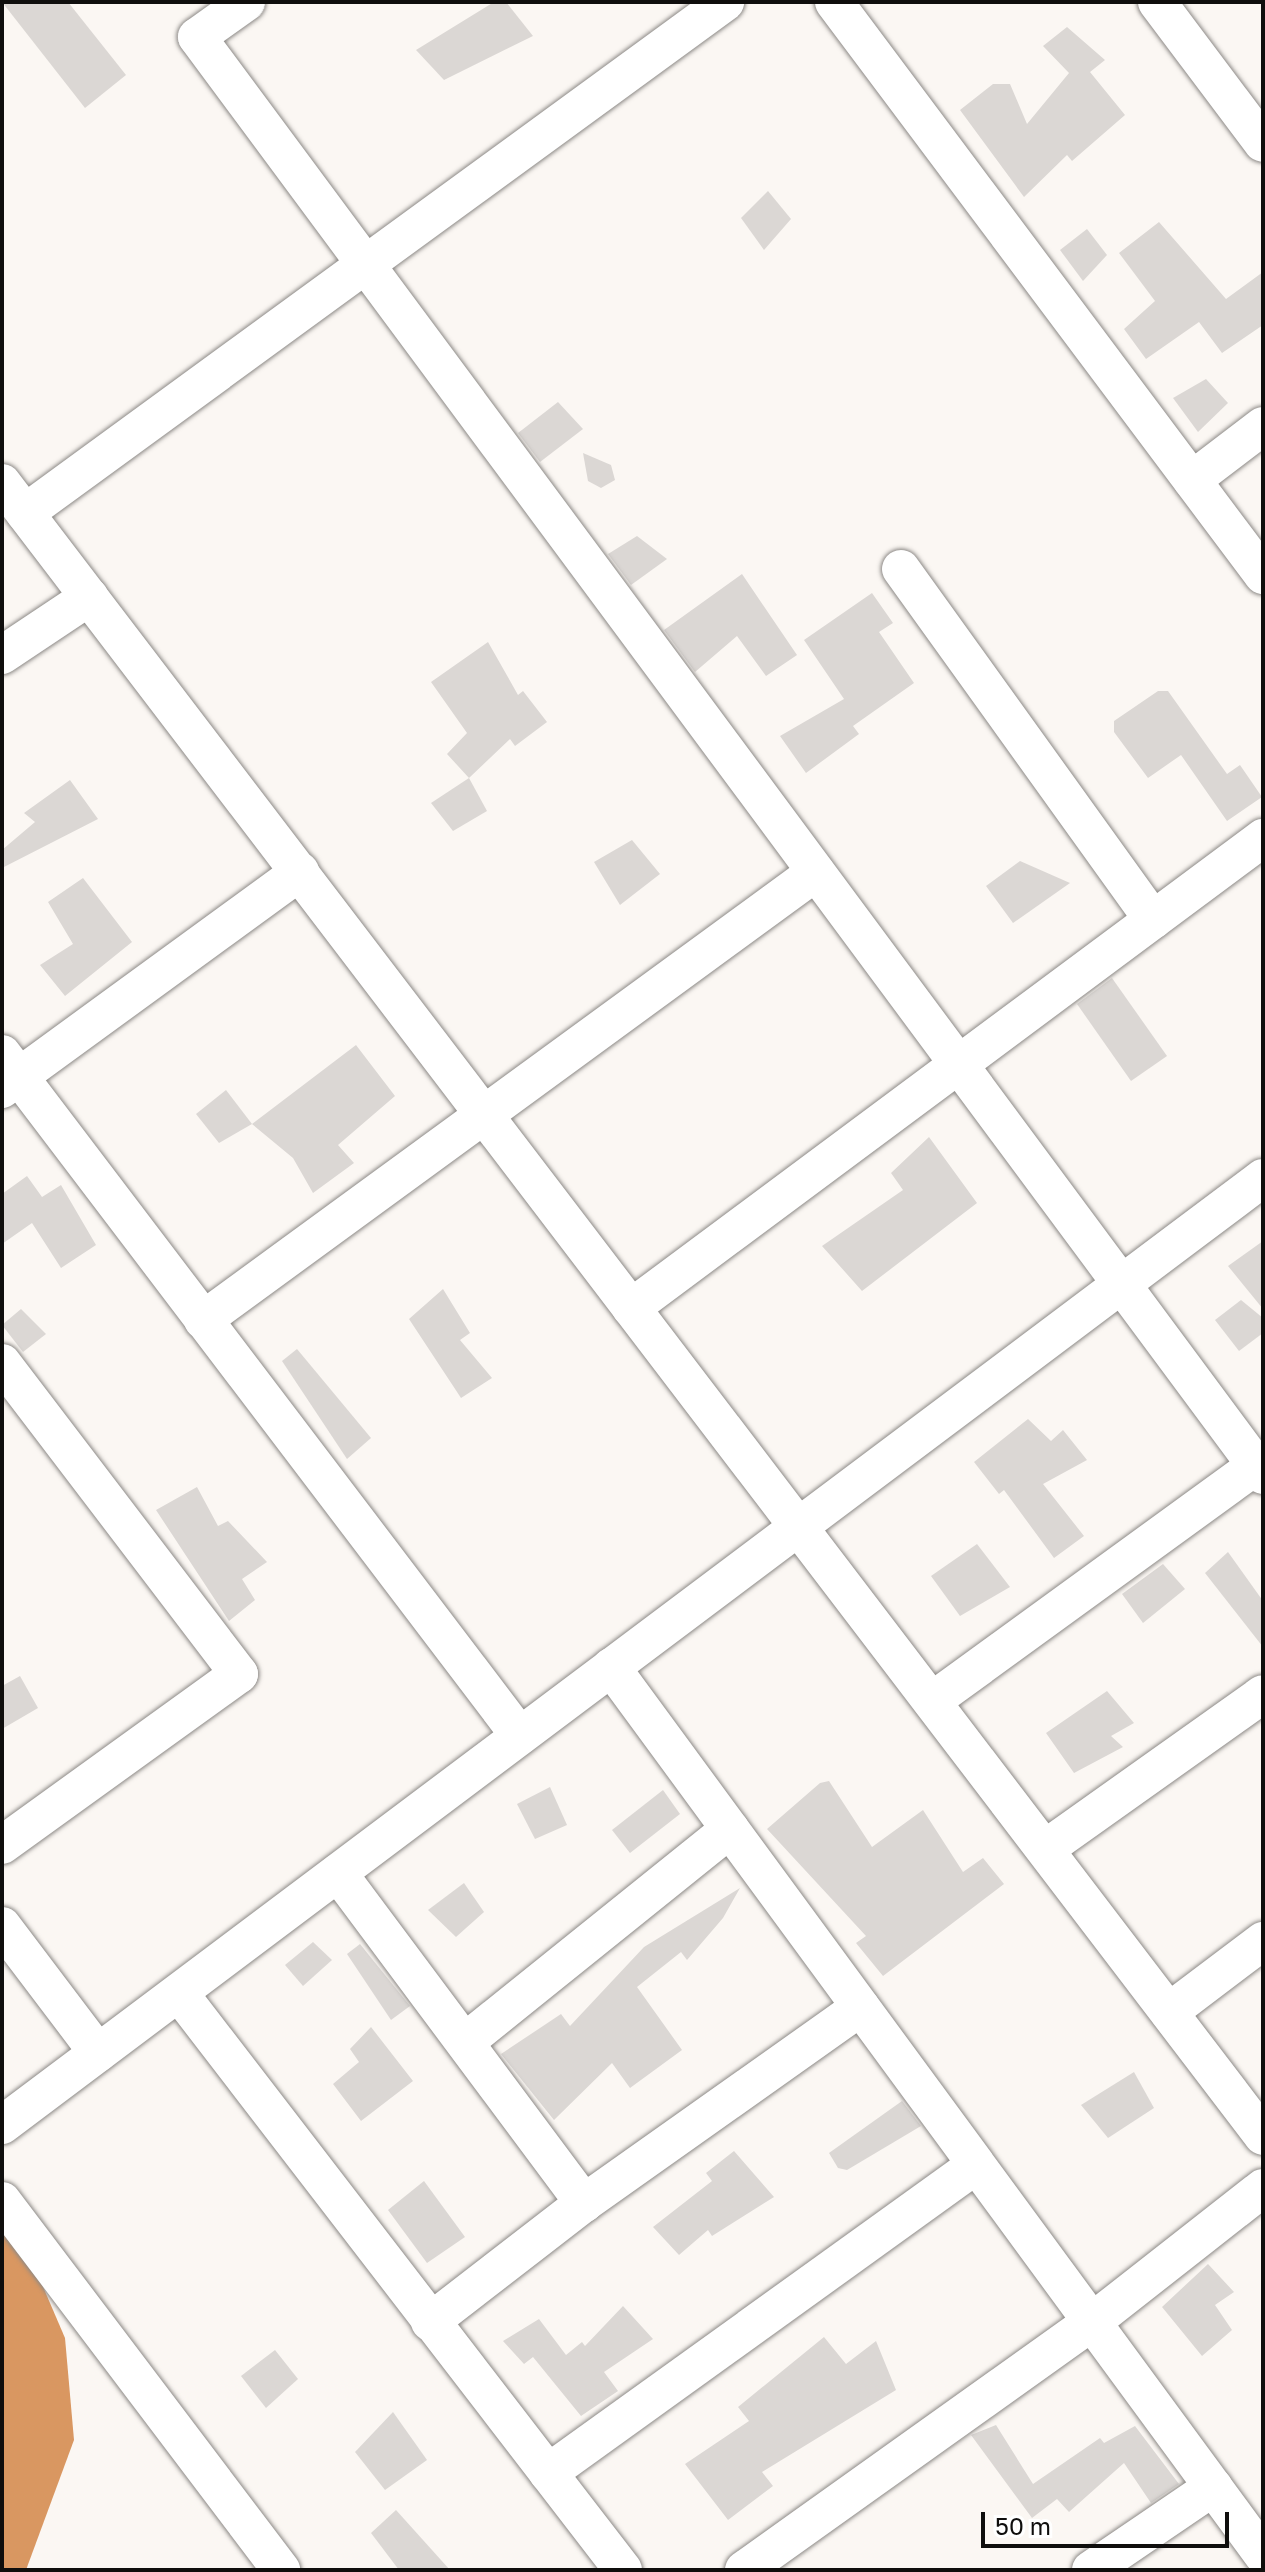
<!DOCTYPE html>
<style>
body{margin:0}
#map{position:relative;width:1265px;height:2572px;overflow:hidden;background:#fbf7f3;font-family:"Golos Text",sans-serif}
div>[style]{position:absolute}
.water>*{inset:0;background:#d99761}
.building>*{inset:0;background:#dbd7d4}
.roads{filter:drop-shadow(0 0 2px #8c8986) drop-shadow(0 0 2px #8c8986)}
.minor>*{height:38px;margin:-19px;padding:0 19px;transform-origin:19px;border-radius:19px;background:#fff}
span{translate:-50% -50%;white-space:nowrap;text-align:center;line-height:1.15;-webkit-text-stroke:8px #fff;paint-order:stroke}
.frame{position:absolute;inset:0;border:4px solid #0f0e0d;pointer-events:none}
.scale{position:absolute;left:981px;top:2512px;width:248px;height:36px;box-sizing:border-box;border:4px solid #0f0e0d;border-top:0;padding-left:10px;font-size:24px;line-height:28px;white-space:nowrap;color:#0f0e0d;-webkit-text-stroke:6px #fff;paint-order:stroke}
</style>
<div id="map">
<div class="water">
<div style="clip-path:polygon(2px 2212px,35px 2268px,65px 2338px,74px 2440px,26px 2570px,2px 2570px)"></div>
</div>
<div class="building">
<div style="clip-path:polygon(2px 2px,68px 2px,126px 75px,85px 108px)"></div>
<div style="clip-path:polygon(494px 2px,506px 2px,533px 36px,444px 80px,416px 50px)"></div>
<div style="clip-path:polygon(1067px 27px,1105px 60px,1090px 72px,1125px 115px,1072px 161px,1067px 155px,1024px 197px,960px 110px,993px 84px,1010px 84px,1027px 124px,1069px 73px,1043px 46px)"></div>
<div style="clip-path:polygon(768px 191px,791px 219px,764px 250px,741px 218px)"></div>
<div style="clip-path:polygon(1159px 222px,1226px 299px,1263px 272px,1263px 325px,1222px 353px,1199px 322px,1146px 359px,1124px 329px,1155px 301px,1119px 253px)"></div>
<div style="clip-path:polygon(1087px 229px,1107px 255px,1083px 281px,1060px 250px)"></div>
<div style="clip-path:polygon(1206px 379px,1228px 403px,1198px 432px,1173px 398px)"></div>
<div style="clip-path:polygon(558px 402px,583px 429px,540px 462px,518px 433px)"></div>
<div style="clip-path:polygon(583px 453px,611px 465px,615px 480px,601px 488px,588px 481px)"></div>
<div style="clip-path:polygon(637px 536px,667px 559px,631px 585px,608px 554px)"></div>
<div style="clip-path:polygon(742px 574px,797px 655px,766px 676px,737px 636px,695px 672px,664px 630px)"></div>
<div style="clip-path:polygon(872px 593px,893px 623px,879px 632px,914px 683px,853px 726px,859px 734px,806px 773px,780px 736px,844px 699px,804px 640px)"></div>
<div style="clip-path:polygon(488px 642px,518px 695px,523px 691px,547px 722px,515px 746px,510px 739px,469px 778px,447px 754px,467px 733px,431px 682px)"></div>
<div style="clip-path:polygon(1158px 691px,1168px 691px,1227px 774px,1240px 765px,1262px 797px,1227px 821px,1181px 755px,1148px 778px,1114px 732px,1114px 721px)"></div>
<div style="clip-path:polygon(469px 778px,487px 811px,453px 831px,431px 803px)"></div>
<div style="clip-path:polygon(70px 780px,98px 819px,2px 868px,2px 850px,35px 822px,24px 813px)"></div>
<div style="clip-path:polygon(632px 840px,660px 874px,620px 905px,594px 862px)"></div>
<div style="clip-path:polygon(1020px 861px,1070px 883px,1013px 923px,986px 886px)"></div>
<div style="clip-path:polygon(83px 878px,132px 942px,65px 996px,40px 965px,73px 944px,48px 902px)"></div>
<div style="clip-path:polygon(1112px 978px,1167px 1056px,1131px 1081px,1077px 1004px)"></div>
<div style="clip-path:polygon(356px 1045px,395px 1096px,338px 1145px,354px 1163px,313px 1193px,293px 1158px,252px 1124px)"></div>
<div style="clip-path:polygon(226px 1090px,252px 1124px,219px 1143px,196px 1114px)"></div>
<div style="clip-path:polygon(929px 1137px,977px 1203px,862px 1291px,822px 1246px,903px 1190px,891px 1173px)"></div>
<div style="clip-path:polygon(27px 1176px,42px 1197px,61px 1185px,96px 1245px,61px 1268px,32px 1223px,2px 1244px,2px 1194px)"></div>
<div style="clip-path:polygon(1263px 1241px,1263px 1309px,1228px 1266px)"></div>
<div style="clip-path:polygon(443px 1289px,470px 1333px,460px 1340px,492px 1378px,461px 1398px,409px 1319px)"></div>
<div style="clip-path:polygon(1241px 1300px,1263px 1318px,1263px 1333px,1239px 1351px,1215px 1320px)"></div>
<div style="clip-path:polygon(21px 1309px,46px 1334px,23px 1352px,2px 1325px)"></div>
<div style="clip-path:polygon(297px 1349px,371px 1438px,347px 1459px,282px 1361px)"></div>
<div style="clip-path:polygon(1028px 1419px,1051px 1441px,1063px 1430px,1087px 1460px,1043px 1484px,1084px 1536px,1054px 1558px,1004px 1490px,999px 1494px,974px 1462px)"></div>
<div style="clip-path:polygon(197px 1487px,218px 1526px,228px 1521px,267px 1562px,242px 1579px,255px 1600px,229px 1621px,156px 1510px)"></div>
<div style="clip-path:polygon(977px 1544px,1010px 1587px,960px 1616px,931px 1576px)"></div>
<div style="clip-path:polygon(1228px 1552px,1263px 1601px,1263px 1647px,1205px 1573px)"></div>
<div style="clip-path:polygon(1163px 1564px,1185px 1589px,1143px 1623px,1122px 1594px)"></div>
<div style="clip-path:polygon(20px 1676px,38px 1708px,2px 1729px,2px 1686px)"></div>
<div style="clip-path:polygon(1107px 1691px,1134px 1723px,1111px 1736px,1123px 1747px,1074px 1773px,1046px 1733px)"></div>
<div style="clip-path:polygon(829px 1781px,872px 1847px,923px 1810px,963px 1872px,983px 1858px,1004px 1884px,883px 1976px,856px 1943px,866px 1936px,767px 1829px,820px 1783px)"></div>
<div style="clip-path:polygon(550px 1787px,567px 1825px,535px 1839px,517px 1804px)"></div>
<div style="clip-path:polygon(663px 1790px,680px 1814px,630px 1853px,612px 1830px)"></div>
<div style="clip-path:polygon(464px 1883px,484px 1912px,456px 1937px,428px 1910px)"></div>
<div style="clip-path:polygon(740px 1888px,723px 1918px,687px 1960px,681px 1952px,637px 1987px,682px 2050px,630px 2088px,612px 2063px,554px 2120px,501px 2054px,561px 2014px,570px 2026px,644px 1947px)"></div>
<div style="clip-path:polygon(313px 1942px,332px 1960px,303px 1986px,285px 1965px)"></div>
<div style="clip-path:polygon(360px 1944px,410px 2006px,391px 2020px,347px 1954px)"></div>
<div style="clip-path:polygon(371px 2027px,413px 2081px,361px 2121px,333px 2084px,359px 2062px,350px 2049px)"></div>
<div style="clip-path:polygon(1134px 2072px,1154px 2108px,1108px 2138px,1081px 2105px)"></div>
<div style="clip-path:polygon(902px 2101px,921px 2126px,847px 2170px,838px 2168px,829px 2153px)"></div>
<div style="clip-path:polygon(734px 2151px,774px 2197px,712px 2236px,708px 2230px,679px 2255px,653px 2227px,712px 2181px,706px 2173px)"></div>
<div style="clip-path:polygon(424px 2181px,465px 2237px,427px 2263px,388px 2210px)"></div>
<div style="clip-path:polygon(1208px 2264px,1234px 2292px,1215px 2305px,1232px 2330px,1202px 2356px,1162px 2307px)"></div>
<div style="clip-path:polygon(623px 2306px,653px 2339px,604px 2372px,618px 2391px,581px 2416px,533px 2357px,524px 2364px,503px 2341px,539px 2319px,566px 2355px,582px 2342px,585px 2346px)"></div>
<div style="clip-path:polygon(824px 2337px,846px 2364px,876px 2341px,896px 2390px,762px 2472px,773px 2486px,728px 2520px,685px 2464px,749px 2421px,738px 2407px)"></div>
<div style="clip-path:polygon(275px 2350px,298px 2379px,266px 2408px,241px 2376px)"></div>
<div style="clip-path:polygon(393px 2412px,427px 2460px,385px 2490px,355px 2452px)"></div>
<div style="clip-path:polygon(996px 2425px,1033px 2484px,1100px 2438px,1104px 2443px,1135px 2426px,1179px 2484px,1151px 2503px,1124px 2463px,1069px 2512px,1057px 2499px,1032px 2518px,971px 2435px)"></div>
<div style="clip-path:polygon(396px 2510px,450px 2570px,399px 2570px,371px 2533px)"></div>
</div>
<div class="roads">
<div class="minor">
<div style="left:246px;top:2px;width:60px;rotate:144.5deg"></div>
<div style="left:197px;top:37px;width:1790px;rotate:53.45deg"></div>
<div style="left:834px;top:2px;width:716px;rotate:53.18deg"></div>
<div style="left:1157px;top:2px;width:176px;rotate:53.1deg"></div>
<div style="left:1192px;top:480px;width:89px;rotate:-37.3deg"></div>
<div style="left:2px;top:483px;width:2079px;rotate:52.66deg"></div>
<div style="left:25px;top:513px;width:867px;rotate:-36.13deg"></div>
<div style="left:901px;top:569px;width:432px;rotate:54.3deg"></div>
<div style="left:2px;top:655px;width:105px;rotate:-33.7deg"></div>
<div style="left:2px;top:1054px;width:856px;rotate:52.78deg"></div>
<div style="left:2px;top:1089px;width:369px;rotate:-36.1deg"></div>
<div style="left:631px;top:1308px;width:788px;rotate:-36.64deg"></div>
<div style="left:203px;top:1320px;width:759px;rotate:-36.16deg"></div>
<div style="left:2px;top:1363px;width:391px;rotate:52.7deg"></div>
<div style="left:239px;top:1674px;width:292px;rotate:144.2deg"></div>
<div style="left:611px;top:1667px;width:1102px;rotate:53.71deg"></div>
<div style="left:932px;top:1701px;width:400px;rotate:-36deg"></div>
<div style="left:1045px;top:1849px;width:267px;rotate:-35.4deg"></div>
<div style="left:338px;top:1873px;width:412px;rotate:53.3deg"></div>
<div style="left:2px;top:1926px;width:159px;rotate:52.9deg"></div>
<div style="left:179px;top:1993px;width:728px;rotate:52.42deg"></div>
<div style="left:1169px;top:2012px;width:118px;rotate:-37.1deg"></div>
<div style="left:465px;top:2042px;width:340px;rotate:-38.8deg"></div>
<div style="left:2px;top:2125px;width:1577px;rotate:-36.91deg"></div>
<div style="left:2px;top:2201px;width:463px;rotate:52.9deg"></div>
<div style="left:430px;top:2322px;width:195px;rotate:-37.7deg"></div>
<div style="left:584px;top:2203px;width:339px;rotate:-35.3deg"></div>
<div style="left:548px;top:2473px;width:527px;rotate:-35.74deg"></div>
<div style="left:744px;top:2570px;width:427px;rotate:-35.5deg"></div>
<div style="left:1092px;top:2322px;width:217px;rotate:-38.1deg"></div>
<div style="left:1091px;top:2570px;width:148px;rotate:-34.2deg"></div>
</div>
</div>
<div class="frame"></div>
<div class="scale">50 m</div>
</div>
